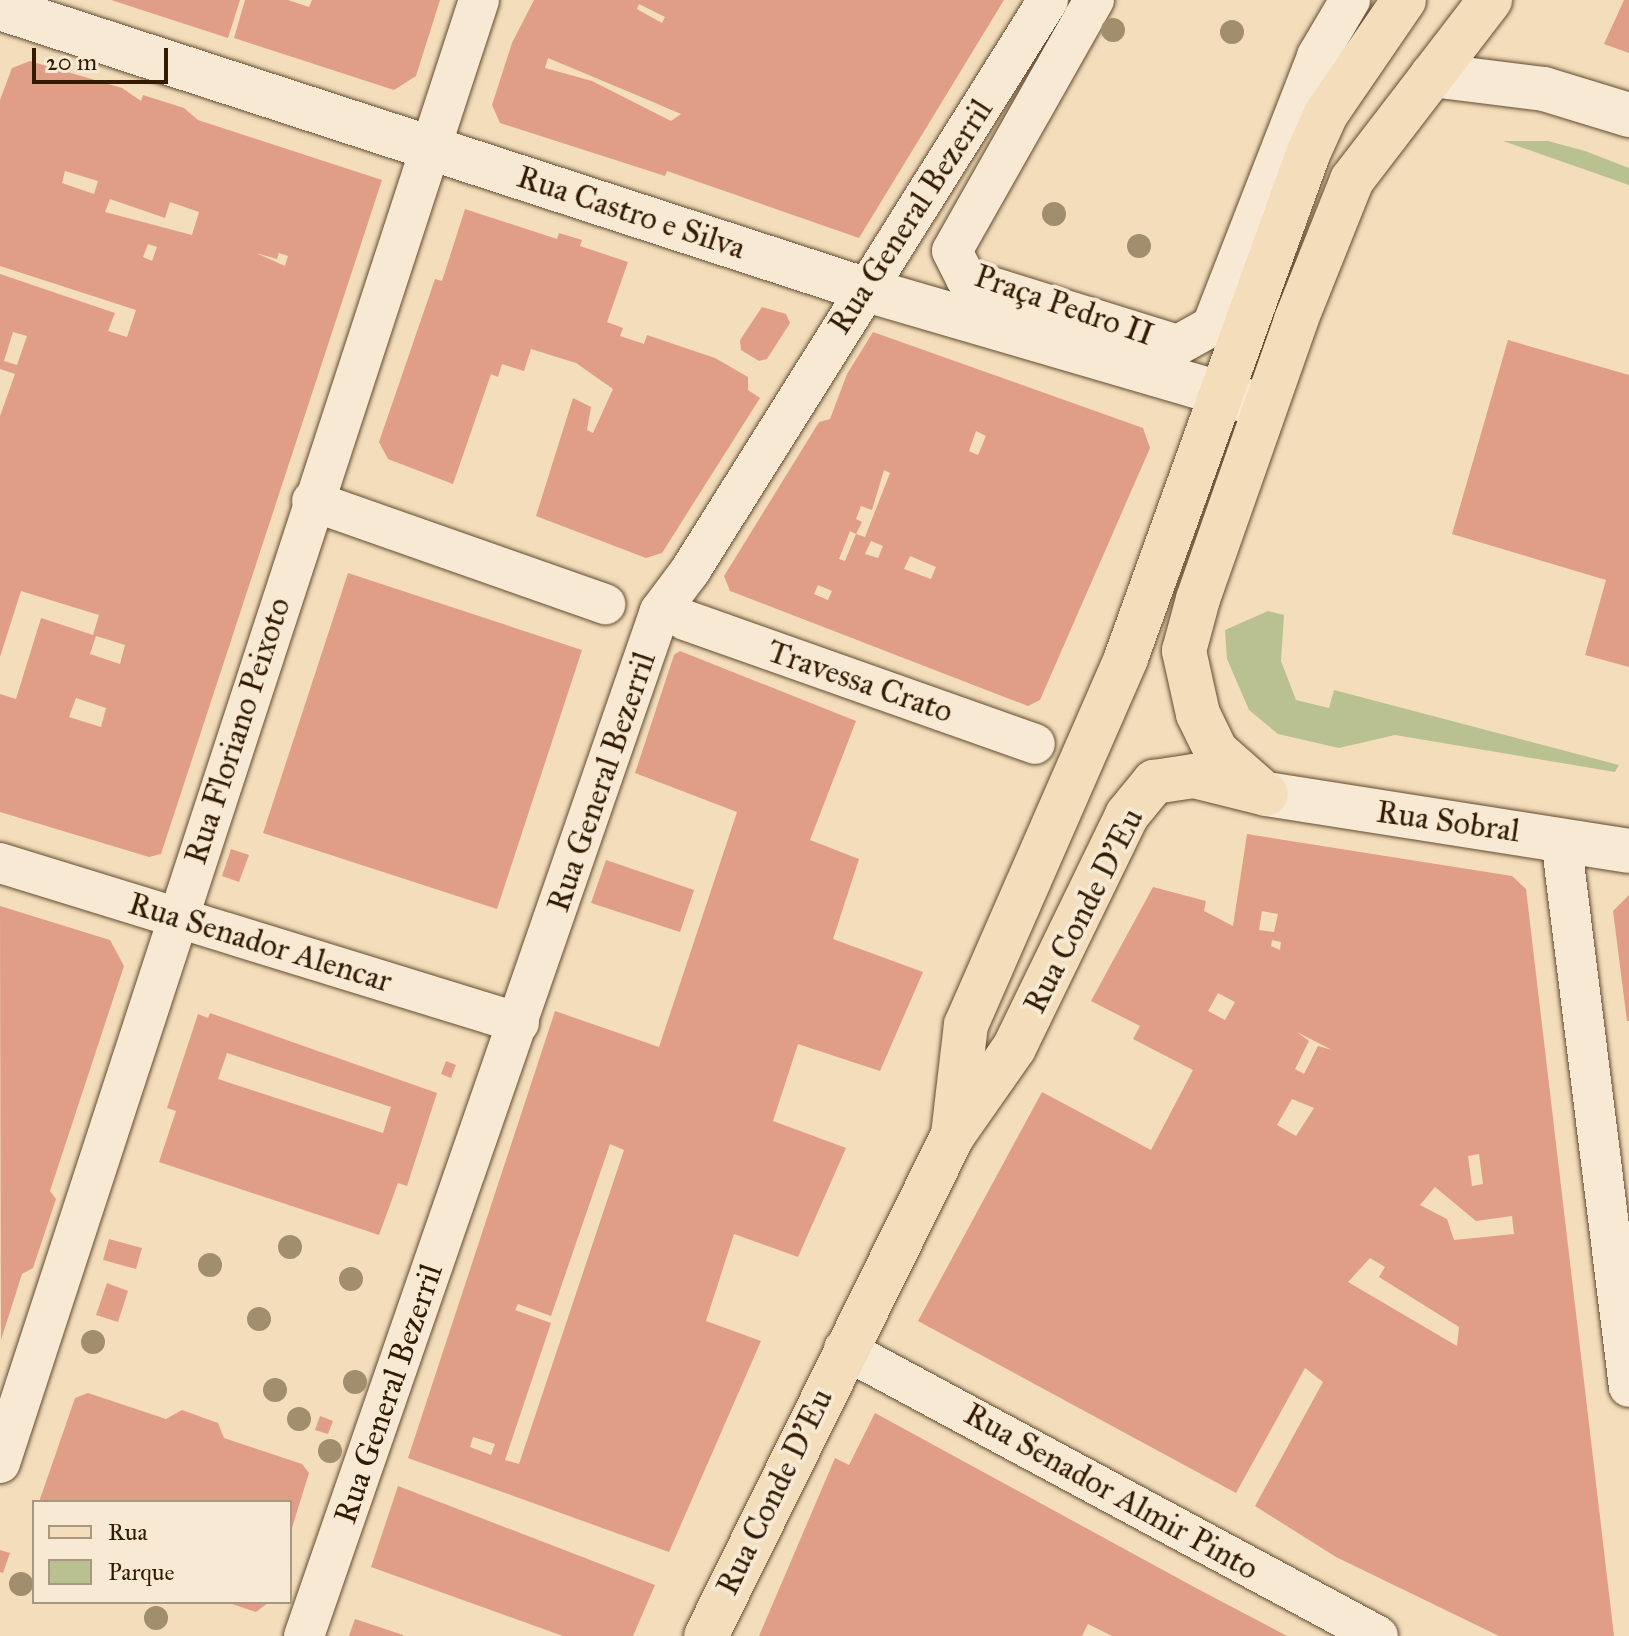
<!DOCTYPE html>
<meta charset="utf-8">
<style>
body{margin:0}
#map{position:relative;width:1629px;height:1636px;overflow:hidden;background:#f3ddbb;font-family:"IM FELL Great Primer",serif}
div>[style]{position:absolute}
.green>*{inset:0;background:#bac191}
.building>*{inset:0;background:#e19e87}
.roads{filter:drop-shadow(0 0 2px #634c30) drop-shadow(0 0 2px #634c30)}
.street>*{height:40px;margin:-20px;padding:0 20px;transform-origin:20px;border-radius:20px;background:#f7e9d3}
.secondary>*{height:44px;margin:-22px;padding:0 22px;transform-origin:22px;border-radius:22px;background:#f7e9d3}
.primary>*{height:44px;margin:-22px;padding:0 22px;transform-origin:22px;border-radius:22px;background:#f3ddbb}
.trees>*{width:24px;height:24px;margin:-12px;border-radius:50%;background:#a08e6d}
span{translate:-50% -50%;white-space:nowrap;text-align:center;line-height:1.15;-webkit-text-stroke:8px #f7e9d3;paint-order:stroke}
.street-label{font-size:32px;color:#331b02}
.legend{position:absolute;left:32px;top:1500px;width:260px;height:104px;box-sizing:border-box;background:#f7e9d3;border:2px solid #a9977f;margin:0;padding:10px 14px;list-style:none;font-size:24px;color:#331b02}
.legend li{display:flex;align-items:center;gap:16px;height:40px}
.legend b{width:40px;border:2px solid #a9977f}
.scale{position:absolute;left:32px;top:48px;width:136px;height:36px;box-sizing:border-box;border:4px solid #331b02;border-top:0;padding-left:10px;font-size:24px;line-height:28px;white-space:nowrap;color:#331b02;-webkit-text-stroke:6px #f7e9d3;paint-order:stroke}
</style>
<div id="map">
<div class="green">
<div style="clip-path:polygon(1503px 141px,1548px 141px,1585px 151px,1629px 168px,1629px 185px)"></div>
<div style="clip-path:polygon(1268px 611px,1284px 615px,1281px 661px,1296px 700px,1329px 708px,1334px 690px,1619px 765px,1615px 772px,1395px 735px,1339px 748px,1278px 734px,1249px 710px,1227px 659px,1225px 630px)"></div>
</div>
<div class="building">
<div style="clip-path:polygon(111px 0,240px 0,228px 38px)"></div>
<div style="clip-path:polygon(245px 0,288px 0,309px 7px,312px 0,440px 0,416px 76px,394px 90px,234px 38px)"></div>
<div style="clip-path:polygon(evenodd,534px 0,1004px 0,859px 238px,667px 171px,665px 176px,500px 123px,492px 105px,512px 43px,534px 0,639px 4px,665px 17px,662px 23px,637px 9px,639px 4px,534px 0,548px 58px,646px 99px,681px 114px,671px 121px,592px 81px,545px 68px,548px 58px)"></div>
<div style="clip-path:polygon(1624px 0,1629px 0,1629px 53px,1604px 44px)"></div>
<div style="clip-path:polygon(evenodd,30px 61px,122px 88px,141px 101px,143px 95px,184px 108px,198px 120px,382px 180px,161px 854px,149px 857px,0 812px,0 694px,16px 699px,41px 618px,93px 635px,99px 615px,21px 591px,0 657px,0 416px,15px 374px,0 369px,0 274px,115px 313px,108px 331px,127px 337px,136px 310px,0 266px,0 100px,12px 68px,30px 61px,65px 171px,98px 181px,94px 194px,62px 183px,65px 171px,30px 61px,110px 199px,165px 218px,170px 202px,199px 212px,192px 235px,105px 212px,110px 199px,30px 61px,148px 244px,157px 247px,152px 261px,143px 257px,148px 244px,30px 61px,256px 253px,277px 259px,279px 253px,288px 256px,285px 266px,256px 253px,30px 61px,13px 332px,27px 336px,17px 365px,4px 361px,13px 332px,30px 61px,96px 636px,125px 645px,120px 664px,90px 654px,96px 636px,30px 61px,76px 698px,106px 708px,101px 727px,69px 717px,76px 698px)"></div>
<div style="clip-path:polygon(465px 209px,557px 239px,559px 233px,582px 240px,580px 246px,628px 262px,607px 322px,623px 328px,620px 336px,644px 344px,647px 335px,715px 358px,748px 377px,748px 390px,760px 398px,662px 553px,646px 558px,536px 516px,573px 398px,591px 407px,587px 430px,593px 433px,613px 389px,576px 363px,531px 349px,524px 371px,502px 364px,498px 377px,491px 374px,453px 484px,388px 459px,379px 442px,435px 279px,442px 281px)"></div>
<div style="clip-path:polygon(762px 307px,786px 314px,790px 323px,767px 359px,759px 361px,741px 350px,740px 340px)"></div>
<div style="clip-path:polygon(evenodd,873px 332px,1143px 428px,1150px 448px,1040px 700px,1028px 706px,730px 591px,724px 576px,819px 422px,830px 419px,847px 374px,873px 332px,976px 431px,986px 436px,978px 455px,969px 451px,976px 431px,873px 332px,884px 470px,890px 473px,865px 537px,856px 534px,845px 561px,839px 559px,850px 531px,856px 534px,862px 522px,856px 519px,861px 506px,872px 510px,884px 470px,873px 332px,871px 541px,883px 546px,878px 558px,865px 554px,871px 541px,873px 332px,910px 556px,936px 567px,931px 579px,904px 569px,910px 556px,873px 332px,818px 585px,832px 591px,828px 600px,814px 594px,818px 585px)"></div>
<div style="clip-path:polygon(1508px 340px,1629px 375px,1629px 667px,1585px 655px,1606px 580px,1452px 534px)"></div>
<div style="clip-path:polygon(348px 573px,582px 650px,497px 909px,263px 833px)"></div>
<div style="clip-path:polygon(evenodd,680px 651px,856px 721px,810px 840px,859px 859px,833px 939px,923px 972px,880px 1071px,798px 1044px,773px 1121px,846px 1148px,798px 1257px,734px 1234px,706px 1321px,761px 1341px,669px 1552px,408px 1458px,555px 1011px,659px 1047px,737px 812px,635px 773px,674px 655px,680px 651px,610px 1144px,624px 1150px,519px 1464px,505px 1460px,551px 1323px,515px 1310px,518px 1304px,551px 1316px,610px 1144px,680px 651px,473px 1437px,495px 1444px,491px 1455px,470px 1447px,473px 1437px)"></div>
<div style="clip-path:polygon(evenodd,1247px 834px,1512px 876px,1526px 889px,1614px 1636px,1499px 1636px,1336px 1557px,1255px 1506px,1323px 1382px,1305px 1368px,1236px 1493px,918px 1321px,1042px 1092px,1151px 1150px,1193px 1070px,1133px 1039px,1140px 1026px,1091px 1001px,1153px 887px,1206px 901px,1204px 911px,1233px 926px,1247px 834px,1262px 911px,1278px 914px,1274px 932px,1259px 930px,1262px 911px,1247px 834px,1272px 940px,1281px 942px,1280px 950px,1271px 946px,1272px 940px,1247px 834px,1218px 993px,1235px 1002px,1225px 1020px,1208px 1011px,1218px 993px,1247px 834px,1297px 1032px,1332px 1050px,1318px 1046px,1304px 1074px,1295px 1069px,1309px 1041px,1297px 1032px,1247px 834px,1292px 1099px,1314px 1108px,1296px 1136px,1277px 1125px,1292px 1099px,1247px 834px,1479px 1154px,1483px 1184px,1472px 1186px,1468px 1156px,1479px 1154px,1247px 834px,1435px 1187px,1476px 1221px,1512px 1216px,1514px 1234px,1454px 1240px,1447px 1219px,1420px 1205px,1435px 1187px,1247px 834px,1370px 1258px,1385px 1267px,1379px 1277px,1459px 1327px,1457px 1346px,1348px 1282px,1370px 1258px)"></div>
<div style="clip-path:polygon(231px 849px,249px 855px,239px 882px,222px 876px)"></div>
<div style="clip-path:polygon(606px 860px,694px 890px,680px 932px,591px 903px)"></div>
<div style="clip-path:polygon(1629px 895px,1629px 1021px,1627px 1021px,1613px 911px)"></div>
<div style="clip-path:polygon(0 906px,110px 940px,124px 966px,50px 1191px,56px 1199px,33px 1268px,22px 1274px,1px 1340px)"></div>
<div style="clip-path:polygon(evenodd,210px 1013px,437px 1093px,407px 1186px,398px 1183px,379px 1235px,159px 1162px,176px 1111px,167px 1108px,198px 1014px,208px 1018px,210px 1013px,227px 1053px,391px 1107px,383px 1133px,218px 1079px,227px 1053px)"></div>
<div style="clip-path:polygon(446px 1061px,456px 1065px,451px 1078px,441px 1074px)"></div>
<div style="clip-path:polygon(109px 1239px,142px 1248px,136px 1269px,103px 1260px)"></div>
<div style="clip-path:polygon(107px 1283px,128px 1291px,118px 1322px,96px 1315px)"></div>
<div style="clip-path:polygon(88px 1393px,166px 1419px,182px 1410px,218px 1423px,224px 1438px,302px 1464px,309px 1473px,291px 1531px,290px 1502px,39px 1502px,75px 1398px)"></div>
<div style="clip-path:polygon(875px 1413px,1196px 1588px,1287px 1636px,1112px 1636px,1088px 1624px,1082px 1636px,759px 1636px,835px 1458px,849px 1465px)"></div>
<div style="clip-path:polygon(320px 1416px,333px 1421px,328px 1434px,315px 1430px)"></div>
<div style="clip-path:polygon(398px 1486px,655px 1585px,633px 1636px,563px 1636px,371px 1567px)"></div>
<div style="clip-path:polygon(0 1550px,10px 1553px,3px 1573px,0 1572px)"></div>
<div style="clip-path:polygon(226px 1602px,269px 1602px,256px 1612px)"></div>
<div style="clip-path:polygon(355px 1619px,403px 1635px,403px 1636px,349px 1636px)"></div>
</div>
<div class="roads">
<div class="street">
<div style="left:1094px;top:0;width:288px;rotate:119.5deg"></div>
<div style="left:952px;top:251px;width:31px;rotate:63deg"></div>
<div style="left:966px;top:279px;width:222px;rotate:17.3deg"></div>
<div style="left:1178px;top:345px;width:39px;rotate:-29deg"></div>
<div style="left:1212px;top:326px;width:290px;rotate:-68.7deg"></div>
<div style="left:1317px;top:56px;width:65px;rotate:-59.5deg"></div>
<div style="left:312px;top:501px;width:311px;rotate:19.4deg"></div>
<div style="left:685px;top:620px;width:371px;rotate:19.5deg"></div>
<div style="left:1561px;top:839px;width:552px;rotate:82.93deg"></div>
<div style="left:0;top:863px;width:543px;rotate:17.13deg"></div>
<div style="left:844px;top:1349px;width:606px;rotate:28.26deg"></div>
<div style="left:0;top:1463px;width:1539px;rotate:-71.87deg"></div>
<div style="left:304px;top:1636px;width:1085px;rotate:-70.85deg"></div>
<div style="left:660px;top:611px;width:50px;rotate:-53.1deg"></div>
<div style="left:690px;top:571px;width:674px;rotate:-57.91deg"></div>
</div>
<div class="secondary">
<div style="left:0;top:8px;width:912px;rotate:18.02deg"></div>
<div style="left:867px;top:290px;width:409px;rotate:16.3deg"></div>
<div style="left:1432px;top:75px;width:113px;rotate:7.1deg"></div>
<div style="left:1544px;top:89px;width:89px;rotate:17deg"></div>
<div style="left:1266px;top:794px;width:367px;rotate:8.9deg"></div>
</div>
<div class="primary">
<div style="left:1258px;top:788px;width:56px;rotate:-138.6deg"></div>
<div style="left:1216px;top:751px;width:41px;rotate:-115.9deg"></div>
<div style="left:1198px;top:714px;width:65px;rotate:-102.5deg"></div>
<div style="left:1184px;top:651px;width:54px;rotate:-74.9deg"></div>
<div style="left:1198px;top:599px;width:296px;rotate:-70.6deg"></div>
<div style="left:1296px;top:320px;width:151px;rotate:-68.2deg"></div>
<div style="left:1352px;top:180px;width:227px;rotate:-52.5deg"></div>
<div style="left:953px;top:1135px;width:111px;rotate:-83.3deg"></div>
<div style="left:966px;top:1025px;width:400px;rotate:-66.4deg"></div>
<div style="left:1126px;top:658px;width:536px;rotate:-70.14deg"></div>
<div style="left:1308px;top:154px;width:44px;rotate:-65.8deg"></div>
<div style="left:1326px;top:114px;width:138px;rotate:-55.6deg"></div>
<div style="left:706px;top:1636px;width:559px;rotate:-63.76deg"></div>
<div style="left:953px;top:1135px;width:106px;rotate:-55deg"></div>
<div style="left:1014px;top:1048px;width:259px;rotate:-64.1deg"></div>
<div style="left:1127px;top:815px;width:43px;rotate:-50.7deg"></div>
<div style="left:1154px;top:782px;width:40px;rotate:-8.5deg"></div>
<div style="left:1194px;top:776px;width:74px;rotate:14deg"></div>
</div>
</div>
<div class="trees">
<div style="left:1113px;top:30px"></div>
<div style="left:1232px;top:32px"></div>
<div style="left:1054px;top:214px"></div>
<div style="left:1139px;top:246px"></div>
<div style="left:290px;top:1247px"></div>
<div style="left:210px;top:1265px"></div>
<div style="left:351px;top:1279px"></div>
<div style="left:259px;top:1319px"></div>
<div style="left:93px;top:1342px"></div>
<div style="left:355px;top:1382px"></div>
<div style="left:275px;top:1390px"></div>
<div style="left:299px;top:1419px"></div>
<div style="left:330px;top:1451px"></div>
<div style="left:21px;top:1584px"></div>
<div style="left:156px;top:1618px"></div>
</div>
<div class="street-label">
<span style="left:631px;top:213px;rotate:18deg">Rua Castro e Silva</span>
<span style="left:911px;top:217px;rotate:-57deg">Rua General Bezerril</span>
<span style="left:1064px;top:306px;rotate:19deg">Praça Pedro II</span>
<span style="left:860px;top:682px;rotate:19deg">Travessa Crato</span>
<span style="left:238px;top:731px;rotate:-72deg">Rua Floriano Peixoto</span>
<span style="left:602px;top:782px;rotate:-71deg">Rua General Bezerril</span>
<span style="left:1448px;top:822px;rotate:8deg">Rua Sobral</span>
<span style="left:1084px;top:911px;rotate:-63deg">Rua Conde D'Eu</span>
<span style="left:260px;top:943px;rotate:17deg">Rua Senador Alencar</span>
<span style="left:389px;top:1394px;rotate:-71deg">Rua General Bezerril</span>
<span style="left:775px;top:1492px;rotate:-64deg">Rua Conde D'Eu</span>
<span style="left:1111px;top:1492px;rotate:29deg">Rua Senador Almir Pinto</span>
</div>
<ul class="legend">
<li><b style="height:10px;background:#f3ddbb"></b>Rua</li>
<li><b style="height:22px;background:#bac191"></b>Parque</li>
</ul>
<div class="scale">20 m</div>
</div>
